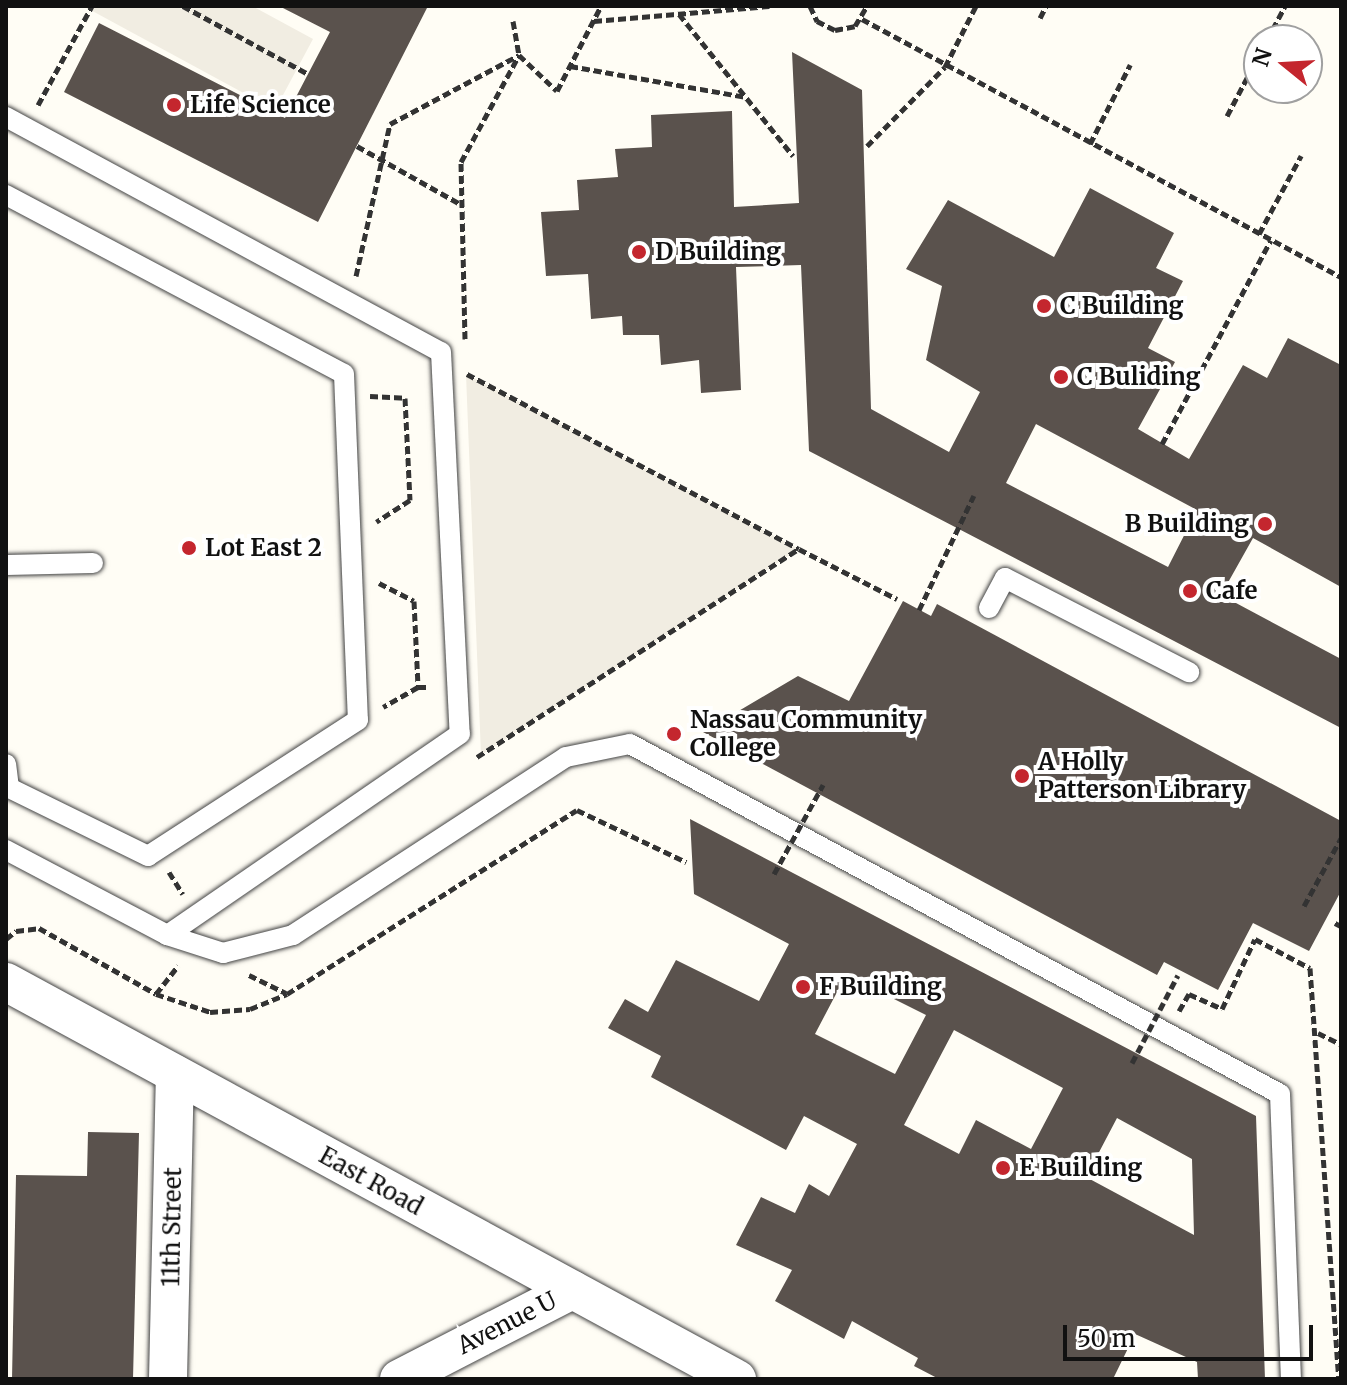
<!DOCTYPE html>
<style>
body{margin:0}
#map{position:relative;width:1347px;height:1385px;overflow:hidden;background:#fffdf5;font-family:Merriweather,serif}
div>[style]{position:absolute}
.plaza>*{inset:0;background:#f1ede2}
.building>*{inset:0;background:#5a524d}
.path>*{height:5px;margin-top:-2.5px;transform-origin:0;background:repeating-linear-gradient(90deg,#333 0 8px,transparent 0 12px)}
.roads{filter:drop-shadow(0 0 2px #444) drop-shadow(0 0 2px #444)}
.lane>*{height:20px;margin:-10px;padding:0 10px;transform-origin:10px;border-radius:10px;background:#fff}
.street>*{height:38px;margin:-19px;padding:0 19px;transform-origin:19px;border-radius:19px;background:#fff}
.path-bridge>*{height:5px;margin-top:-2.5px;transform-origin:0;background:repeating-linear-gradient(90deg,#333 0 8px,transparent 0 12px)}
.dots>*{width:22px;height:22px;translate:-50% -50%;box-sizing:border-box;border:4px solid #fff;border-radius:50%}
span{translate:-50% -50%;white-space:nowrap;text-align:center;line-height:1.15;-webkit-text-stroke:8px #fff;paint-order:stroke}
.poi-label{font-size:24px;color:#111;font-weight:700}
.left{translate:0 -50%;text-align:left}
.right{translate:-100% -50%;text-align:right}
.street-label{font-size:24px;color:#111}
.frame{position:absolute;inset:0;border:8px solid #111;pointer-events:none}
.north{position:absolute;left:1243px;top:24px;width:80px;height:80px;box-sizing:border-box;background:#fff;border:2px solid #a0a0a0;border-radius:50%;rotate:288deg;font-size:22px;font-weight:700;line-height:32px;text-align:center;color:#111}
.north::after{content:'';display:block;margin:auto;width:28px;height:36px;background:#c4262e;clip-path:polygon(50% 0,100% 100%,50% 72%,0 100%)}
.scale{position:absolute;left:1063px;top:1325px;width:250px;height:36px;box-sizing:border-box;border:4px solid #111;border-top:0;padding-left:10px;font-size:24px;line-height:28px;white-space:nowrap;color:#111;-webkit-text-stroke:6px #fff;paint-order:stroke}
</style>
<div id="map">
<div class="plaza">
<div style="clip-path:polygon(252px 6px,313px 39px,275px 110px,85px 7px)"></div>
<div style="clip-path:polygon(466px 374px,799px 549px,481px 755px,467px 400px)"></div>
</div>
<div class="building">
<div style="clip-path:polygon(279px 6px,428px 6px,318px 222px,64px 92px,99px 23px,285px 118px,330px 32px)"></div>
<div style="clip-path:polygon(evenodd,792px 52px,862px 90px,871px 409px,949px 452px,980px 392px,926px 360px,942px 286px,906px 269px,948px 200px,1054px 257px,1090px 188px,1174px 233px,1156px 268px,1183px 281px,1148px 348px,1175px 362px,1138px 429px,1189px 459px,1243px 365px,1267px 378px,1288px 338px,1341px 365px,1341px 587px,1253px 538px,1221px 595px,1341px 659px,1341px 728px,809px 451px,801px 265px,736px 267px,741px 390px,701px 393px,699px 360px,661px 365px,659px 335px,623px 335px,622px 316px,591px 319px,588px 274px,546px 276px,541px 212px,579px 210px,577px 180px,618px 177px,615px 149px,652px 147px,651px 115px,732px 111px,734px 207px,799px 203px,792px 52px,1036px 424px,1197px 510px,1168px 567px,1006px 483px,1036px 424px)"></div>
<div style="clip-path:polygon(903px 601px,931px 616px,937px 604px,1341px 821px,1341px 891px,1309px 951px,1253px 923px,1218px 990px,1164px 962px,1157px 975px,703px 732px,798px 676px,849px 701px)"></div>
<div style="clip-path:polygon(evenodd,690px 819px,1256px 1116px,1265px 1379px,1198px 1379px,1197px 1362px,1135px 1334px,1113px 1379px,939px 1379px,914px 1366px,918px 1358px,852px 1321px,844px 1339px,775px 1301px,792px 1270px,736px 1245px,761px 1197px,795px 1213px,809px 1184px,829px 1196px,857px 1144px,804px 1116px,786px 1150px,651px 1077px,661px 1056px,608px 1028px,625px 999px,648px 1012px,676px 960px,759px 1001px,789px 944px,694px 894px,690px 819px,846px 975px,926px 1015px,895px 1074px,815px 1034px,846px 975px,690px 819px,954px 1030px,1063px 1088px,1031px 1149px,976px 1120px,959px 1154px,904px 1125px,954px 1030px,690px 819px,1117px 1118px,1192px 1159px,1194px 1235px,1086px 1177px,1117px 1118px)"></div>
<div style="clip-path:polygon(88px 1132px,139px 1133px,133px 1379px,12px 1379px,16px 1175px,87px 1176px)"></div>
</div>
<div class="path">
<div style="left:183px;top:6px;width:142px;rotate:28.5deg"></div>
<div style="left:810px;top:6px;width:17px;rotate:65deg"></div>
<div style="left:817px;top:21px;width:20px;rotate:27deg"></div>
<div style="left:835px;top:30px;width:20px;rotate:-11deg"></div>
<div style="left:855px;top:26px;width:23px;rotate:-59deg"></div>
<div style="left:679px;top:14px;width:182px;rotate:51.2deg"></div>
<div style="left:1040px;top:18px;width:13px;rotate:-63deg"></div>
<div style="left:862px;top:19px;width:544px;rotate:28.31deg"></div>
<div style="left:513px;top:21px;width:35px;rotate:80deg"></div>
<div style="left:519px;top:55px;width:52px;rotate:43.5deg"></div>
<div style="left:557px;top:91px;width:96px;rotate:-62.6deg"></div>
<div style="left:594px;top:21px;width:176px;rotate:-4.9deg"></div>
<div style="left:1267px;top:40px;width:38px;rotate:-62deg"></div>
<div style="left:570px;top:66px;width:178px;rotate:10deg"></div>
<div style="left:38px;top:105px;width:113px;rotate:-61.4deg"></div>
<div style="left:1227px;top:116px;width:69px;rotate:-62.3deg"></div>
<div style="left:1090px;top:144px;width:89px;rotate:-63.1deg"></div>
<div style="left:357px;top:146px;width:120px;rotate:29.3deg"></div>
<div style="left:867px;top:146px;width:111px;rotate:-45.4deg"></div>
<div style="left:945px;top:67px;width:68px;rotate:-63.1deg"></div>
<div style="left:1259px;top:234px;width:89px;rotate:-61.7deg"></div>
<div style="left:356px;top:276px;width:156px;rotate:-77.4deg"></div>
<div style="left:390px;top:124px;width:146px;rotate:-28.1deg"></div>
<div style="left:465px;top:339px;width:177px;rotate:-91.3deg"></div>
<div style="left:461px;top:162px;width:122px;rotate:-61.5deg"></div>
<div style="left:467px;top:374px;width:375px;rotate:27.8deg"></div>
<div style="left:370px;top:396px;width:35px;rotate:3deg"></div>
<div style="left:405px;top:398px;width:102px;rotate:87.2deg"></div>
<div style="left:410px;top:500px;width:40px;rotate:147.1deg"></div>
<div style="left:1162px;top:444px;width:231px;rotate:-61.9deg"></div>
<div style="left:379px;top:583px;width:39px;rotate:27deg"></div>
<div style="left:414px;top:601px;width:86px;rotate:87.3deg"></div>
<div style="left:418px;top:687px;width:40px;rotate:150.3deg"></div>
<div style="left:919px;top:610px;width:127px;rotate:-64.4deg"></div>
<div style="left:418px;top:687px;width:8px"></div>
<div style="left:477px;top:757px;width:383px;rotate:-32.9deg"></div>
<div style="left:799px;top:549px;width:110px;rotate:27deg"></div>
<div style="left:169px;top:872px;width:26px;rotate:58deg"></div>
<div style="left:1304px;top:906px;width:77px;rotate:-61.4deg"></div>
<div style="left:1335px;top:923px;width:7px;rotate:27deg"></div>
<div style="left:6px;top:939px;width:13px;rotate:-39deg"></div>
<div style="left:16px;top:931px;width:23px;rotate:-7deg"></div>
<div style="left:39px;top:928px;width:134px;rotate:29.4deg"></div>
<div style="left:156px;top:994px;width:57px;rotate:18.4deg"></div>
<div style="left:210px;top:1012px;width:40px;rotate:-4.3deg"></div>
<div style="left:250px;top:1009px;width:40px;rotate:-22deg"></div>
<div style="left:287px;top:994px;width:343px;rotate:-32.4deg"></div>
<div style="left:577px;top:810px;width:121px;rotate:25.5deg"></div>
<div style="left:249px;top:975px;width:41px;rotate:25.9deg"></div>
<div style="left:156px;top:994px;width:36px;rotate:-52deg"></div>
<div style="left:1179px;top:1011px;width:20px;rotate:-60deg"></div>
<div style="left:1189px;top:994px;width:36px;rotate:24deg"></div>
<div style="left:1222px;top:1009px;width:77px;rotate:-64.8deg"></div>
<div style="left:1255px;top:939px;width:62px;rotate:27.8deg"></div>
<div style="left:1310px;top:968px;width:412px;rotate:86deg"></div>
<div style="left:1318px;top:1033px;width:25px;rotate:26deg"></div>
</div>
<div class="roads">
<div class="lane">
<div style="left:6px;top:117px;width:494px;rotate:28.4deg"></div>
<div style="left:441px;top:352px;width:382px;rotate:87.2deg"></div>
<div style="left:460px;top:734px;width:355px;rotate:145.5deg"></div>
<div style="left:6px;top:195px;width:382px;rotate:27.9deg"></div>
<div style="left:344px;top:374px;width:346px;rotate:87.7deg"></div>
<div style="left:358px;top:720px;width:250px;rotate:147.1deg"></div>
<div style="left:148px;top:856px;width:155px;rotate:-153.9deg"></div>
<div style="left:9px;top:788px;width:24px;rotate:-97deg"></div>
<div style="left:6px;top:565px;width:87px;rotate:-1.3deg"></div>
<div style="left:989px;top:608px;width:34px;rotate:-62deg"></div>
<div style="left:1005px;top:578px;width:207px;rotate:27.1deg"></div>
<div style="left:6px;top:850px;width:182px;rotate:27.8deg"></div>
<div style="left:167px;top:935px;width:59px;rotate:17.8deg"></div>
<div style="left:223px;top:953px;width:72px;rotate:-14.4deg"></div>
<div style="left:293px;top:935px;width:326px;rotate:-33.1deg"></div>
<div style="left:566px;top:757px;width:65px;rotate:-11.5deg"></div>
<div style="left:630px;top:744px;width:738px;rotate:28.3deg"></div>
<div style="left:1280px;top:1094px;width:285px;rotate:87.8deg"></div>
</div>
<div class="street">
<div style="left:6px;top:982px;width:832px;rotate:28.51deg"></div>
<div style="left:168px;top:1379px;width:305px;rotate:-88.7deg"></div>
<div style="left:399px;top:1379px;width:195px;rotate:-27.2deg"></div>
</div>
</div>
<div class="path-bridge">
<div style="left:774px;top:874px;width:102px;rotate:-61.2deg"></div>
<div style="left:1132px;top:1063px;width:99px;rotate:-62.4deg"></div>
</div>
<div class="dots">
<div style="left:174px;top:105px;background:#c4262e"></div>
<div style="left:639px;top:252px;background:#c4262e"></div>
<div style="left:1044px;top:306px;background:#c4262e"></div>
<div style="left:1061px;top:377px;background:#c4262e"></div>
<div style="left:1265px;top:524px;background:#c4262e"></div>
<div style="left:189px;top:548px;background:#c4262e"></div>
<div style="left:1190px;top:591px;background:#c4262e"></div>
<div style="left:674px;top:734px;background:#c4262e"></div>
<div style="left:1022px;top:776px;background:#c4262e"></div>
<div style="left:803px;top:987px;background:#c4262e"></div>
<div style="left:1003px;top:1168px;background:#c4262e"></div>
</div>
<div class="poi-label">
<span class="left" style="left:190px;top:105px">Life Science</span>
<span class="left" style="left:655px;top:252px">D Building</span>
<span class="left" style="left:1060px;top:306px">C Building</span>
<span class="left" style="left:1077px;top:377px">C Buliding</span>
<span class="right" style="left:1249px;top:524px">B Building</span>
<span class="left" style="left:205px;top:548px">Lot East 2</span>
<span class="left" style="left:1206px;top:591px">Cafe</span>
<span class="left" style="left:690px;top:734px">Nassau Community<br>College</span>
<span class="left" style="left:1038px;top:776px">A Holly<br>Patterson Library</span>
<span class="left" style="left:819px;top:987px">F Building</span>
<span class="left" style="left:1019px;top:1168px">E Building</span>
</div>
<div class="street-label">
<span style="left:371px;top:1181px;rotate:29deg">East Road</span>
<span style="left:172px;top:1227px;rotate:-89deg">11th Street</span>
<span style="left:507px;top:1323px;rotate:-27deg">Avenue U</span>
</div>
<div class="frame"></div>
<div class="north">N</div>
<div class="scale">50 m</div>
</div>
